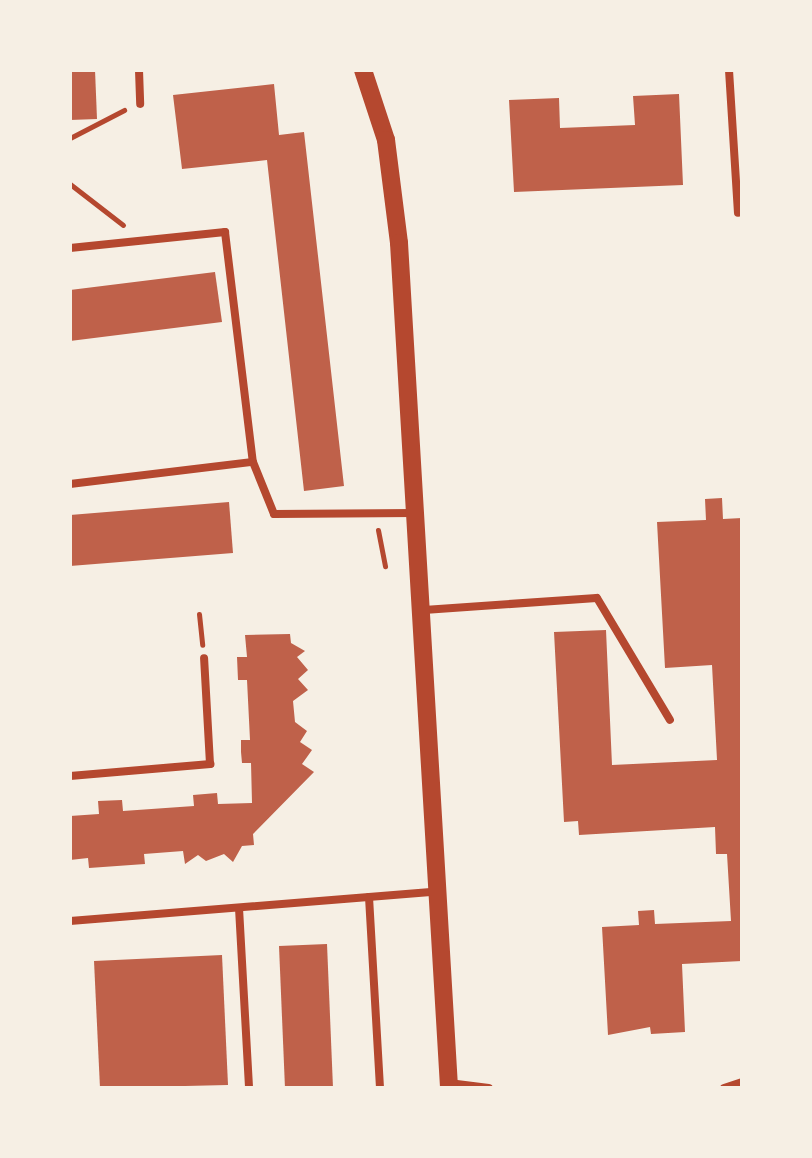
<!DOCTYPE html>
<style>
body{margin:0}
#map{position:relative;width:812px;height:1158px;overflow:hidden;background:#f6efe4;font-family:"DM Sans",sans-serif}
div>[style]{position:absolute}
.building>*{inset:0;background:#bf614a}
.path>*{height:5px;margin:-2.5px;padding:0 2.5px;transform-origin:2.5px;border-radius:2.5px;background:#b5482f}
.service>*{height:8px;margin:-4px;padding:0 4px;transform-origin:4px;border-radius:4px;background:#b5482f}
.tertiary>*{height:18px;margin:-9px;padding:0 9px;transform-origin:9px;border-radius:9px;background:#b5482f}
span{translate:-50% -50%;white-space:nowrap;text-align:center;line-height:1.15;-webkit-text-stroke:8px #f6efe4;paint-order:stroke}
.frame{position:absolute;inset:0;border:72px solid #f6efe4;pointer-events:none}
</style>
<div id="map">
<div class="building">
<div style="clip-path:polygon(70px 70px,95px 70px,97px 119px,70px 120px)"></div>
<div style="clip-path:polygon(274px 84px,279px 135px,304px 132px,344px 486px,304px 491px,267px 160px,182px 169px,173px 95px)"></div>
<div style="clip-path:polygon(679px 94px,683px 185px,514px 192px,509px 100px,559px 98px,560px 128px,635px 125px,633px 96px)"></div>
<div style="clip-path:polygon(215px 272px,222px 322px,70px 341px,70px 290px)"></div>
<div style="clip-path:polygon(722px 498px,723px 519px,742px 518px,742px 961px,682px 964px,685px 1032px,651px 1034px,650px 1027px,608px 1035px,602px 927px,639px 925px,638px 911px,654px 910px,655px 924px,731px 921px,727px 854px,716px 854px,715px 827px,579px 835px,578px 821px,564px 822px,554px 632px,606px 630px,612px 765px,717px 760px,712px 665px,665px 668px,657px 522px,706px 520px,705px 499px)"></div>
<div style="clip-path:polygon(229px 502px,233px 553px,70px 566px,70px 515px)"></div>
<div style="clip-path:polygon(290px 634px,291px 643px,305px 651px,297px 657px,308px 670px,298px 679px,308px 690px,293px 701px,295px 722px,307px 731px,300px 742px,312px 750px,302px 764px,314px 772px,253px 834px,254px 845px,242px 846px,233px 862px,224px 854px,206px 861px,198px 855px,185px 864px,183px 851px,144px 854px,145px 864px,89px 868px,88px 858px,70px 860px,70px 816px,99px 814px,98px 801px,122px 800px,123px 811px,194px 806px,193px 795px,217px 793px,218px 804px,252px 803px,251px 763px,242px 763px,241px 752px,241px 740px,250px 740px,247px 680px,238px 680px,237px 657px,247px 657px,245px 635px)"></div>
<div style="clip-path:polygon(327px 944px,333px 1088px,285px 1088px,279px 946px)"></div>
<div style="clip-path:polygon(222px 955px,228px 1085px,100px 1088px,94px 961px)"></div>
</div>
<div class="path">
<div style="left:70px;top:138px;width:61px;rotate:-27.4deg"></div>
<div style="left:70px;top:184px;width:67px;rotate:37.7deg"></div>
<div style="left:378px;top:530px;width:37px;rotate:79deg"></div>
<div style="left:199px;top:614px;width:31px;rotate:84deg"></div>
</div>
<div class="service">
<div style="left:139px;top:70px;width:34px;rotate:88deg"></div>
<div style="left:729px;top:70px;width:143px;rotate:86.4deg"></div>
<div style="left:70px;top:248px;width:156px;rotate:-5.9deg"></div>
<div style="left:225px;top:232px;width:232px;rotate:83.1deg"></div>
<div style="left:70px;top:484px;width:184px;rotate:-6.9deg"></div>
<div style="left:253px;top:462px;width:56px;rotate:68deg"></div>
<div style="left:274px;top:514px;width:140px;rotate:-0.4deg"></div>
<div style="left:424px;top:610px;width:173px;rotate:-4deg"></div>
<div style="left:597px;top:598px;width:142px;rotate:59.1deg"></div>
<div style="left:70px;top:776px;width:141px;rotate:-4.9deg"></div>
<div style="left:210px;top:764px;width:106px;rotate:-93.2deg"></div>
<div style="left:369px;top:897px;width:191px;rotate:86.7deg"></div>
<div style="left:239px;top:908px;width:180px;rotate:86.8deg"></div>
<div style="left:70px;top:921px;width:365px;rotate:-4.6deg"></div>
<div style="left:449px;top:1083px;width:40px;rotate:7.1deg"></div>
<div style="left:724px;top:1088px;width:19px;rotate:-18deg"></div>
</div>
<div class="tertiary">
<div style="left:363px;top:70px;width:74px;rotate:71.8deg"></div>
<div style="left:386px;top:140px;width:104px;rotate:82.8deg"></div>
<div style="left:399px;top:243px;width:846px;rotate:86.61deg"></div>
</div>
<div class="frame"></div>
</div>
